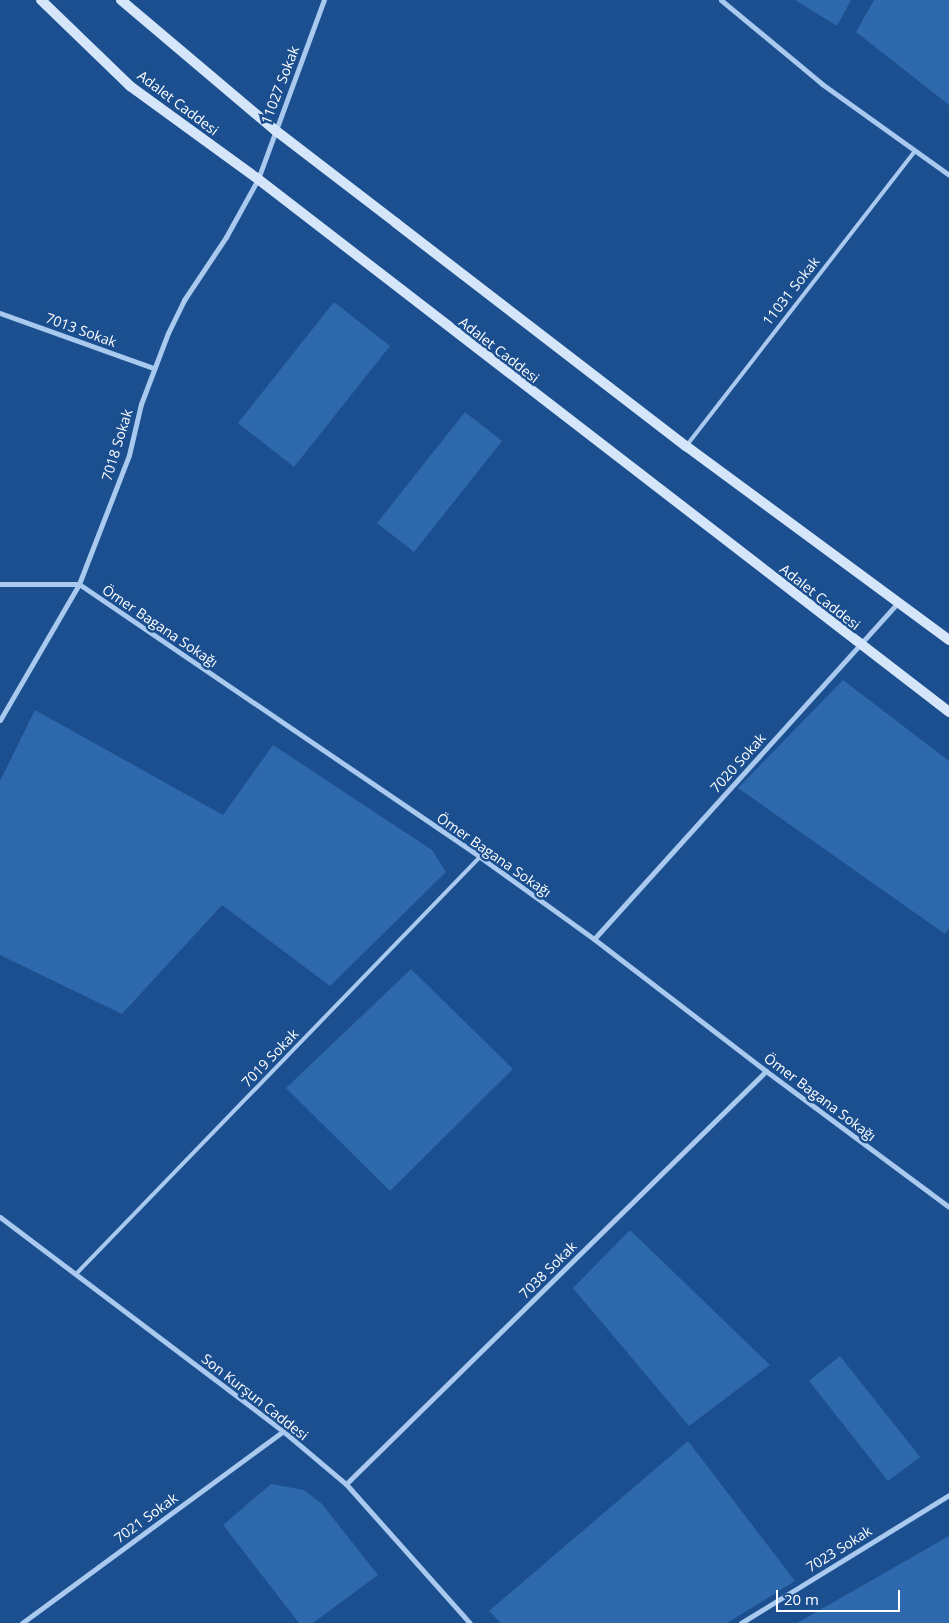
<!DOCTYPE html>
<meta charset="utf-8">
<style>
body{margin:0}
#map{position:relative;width:949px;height:1623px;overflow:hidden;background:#1b4f8f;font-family:"Open Sans",sans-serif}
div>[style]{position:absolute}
.green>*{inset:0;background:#2e69ad}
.lane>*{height:4px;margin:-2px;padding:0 2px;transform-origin:2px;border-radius:2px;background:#a9c9ee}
.street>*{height:5px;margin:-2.5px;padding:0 2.5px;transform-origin:2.5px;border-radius:2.5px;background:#a9c9ee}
.secondary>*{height:10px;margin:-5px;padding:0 5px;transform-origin:5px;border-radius:5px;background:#d6e6fa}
span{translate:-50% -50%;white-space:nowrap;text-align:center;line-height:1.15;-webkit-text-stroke:5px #1b4f8f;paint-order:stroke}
.street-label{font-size:14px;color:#fff}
.scale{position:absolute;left:776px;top:1590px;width:124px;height:22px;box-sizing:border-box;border:2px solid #fff;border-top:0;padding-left:6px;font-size:15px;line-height:18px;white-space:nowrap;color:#fff;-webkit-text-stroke:4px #1b4f8f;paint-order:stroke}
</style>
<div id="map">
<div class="green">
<div style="clip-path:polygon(795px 0,851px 0,837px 26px)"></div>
<div style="clip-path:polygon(874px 0,949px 0,949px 105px,856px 32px)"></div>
<div style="clip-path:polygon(334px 302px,390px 346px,294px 467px,238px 423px)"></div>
<div style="clip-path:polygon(465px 412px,502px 441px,414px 552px,377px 523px)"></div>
<div style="clip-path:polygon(843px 680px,949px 761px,949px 928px,945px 934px,738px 788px)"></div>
<div style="clip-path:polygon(35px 710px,223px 815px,273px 745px,432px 850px,446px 872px,330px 986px,222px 905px,122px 1014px,0 955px,0 781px)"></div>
<div style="clip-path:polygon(411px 969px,513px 1069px,390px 1191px,286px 1088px)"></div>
<div style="clip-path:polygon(630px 1230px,770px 1365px,689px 1426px,573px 1288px)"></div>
<div style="clip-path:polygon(840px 1356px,920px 1457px,888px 1481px,809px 1381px)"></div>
<div style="clip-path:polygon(688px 1441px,795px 1581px,727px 1623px,501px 1623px,489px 1611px)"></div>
<div style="clip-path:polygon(271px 1484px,304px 1490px,322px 1504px,378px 1575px,313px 1623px,299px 1623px,223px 1525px)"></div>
<div style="clip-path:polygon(949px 1536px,949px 1623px,797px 1623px)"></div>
</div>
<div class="lane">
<div style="left:687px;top:445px;width:372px;rotate:-52.2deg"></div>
<div style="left:76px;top:1274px;width:581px;rotate:-45.91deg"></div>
</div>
<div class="street">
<div style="left:721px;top:0;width:131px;rotate:39.7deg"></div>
<div style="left:822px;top:84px;width:156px;rotate:35.6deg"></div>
<div style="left:0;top:313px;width:164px;rotate:19.7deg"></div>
<div style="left:0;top:584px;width:79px"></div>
<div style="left:79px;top:584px;width:485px;rotate:34.2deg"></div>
<div style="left:480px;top:857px;width:140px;rotate:35.7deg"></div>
<div style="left:594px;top:939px;width:217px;rotate:37.5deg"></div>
<div style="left:766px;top:1071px;width:228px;rotate:36.6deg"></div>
<div style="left:0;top:720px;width:157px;rotate:-59.8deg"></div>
<div style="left:79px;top:584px;width:138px;rotate:-68.8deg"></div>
<div style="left:129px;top:455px;width:52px;rotate:-76.8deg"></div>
<div style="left:141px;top:404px;width:76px;rotate:-69.2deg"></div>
<div style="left:168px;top:333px;width:37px;rotate:-64deg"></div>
<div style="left:184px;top:300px;width:76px;rotate:-56.3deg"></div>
<div style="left:226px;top:237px;width:66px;rotate:-61.1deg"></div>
<div style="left:258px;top:179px;width:191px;rotate:-69.8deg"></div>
<div style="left:594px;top:939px;width:455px;rotate:-47.9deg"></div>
<div style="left:0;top:1217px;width:355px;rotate:37.1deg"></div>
<div style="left:283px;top:1431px;width:82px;rotate:40.1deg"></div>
<div style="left:346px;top:1484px;width:186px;rotate:48.3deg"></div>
<div style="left:346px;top:1484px;width:589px;rotate:-44.52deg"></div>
<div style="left:22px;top:1623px;width:324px;rotate:-36.3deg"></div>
<div style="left:741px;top:1623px;width:244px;rotate:-31.6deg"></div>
</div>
<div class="secondary">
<div style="left:41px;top:0;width:124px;rotate:44deg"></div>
<div style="left:130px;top:86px;width:158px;rotate:36deg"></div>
<div style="left:258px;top:179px;width:873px;rotate:37.64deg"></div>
<div style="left:121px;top:0;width:202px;rotate:40.2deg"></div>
<div style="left:275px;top:130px;width:153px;rotate:37.5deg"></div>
<div style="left:396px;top:223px;width:366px;rotate:37.6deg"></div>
<div style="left:686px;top:446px;width:327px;rotate:36.4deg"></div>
</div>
<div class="street-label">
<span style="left:280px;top:85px;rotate:-69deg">11027 Sokak</span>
<span style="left:178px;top:103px;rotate:37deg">Adalet Caddesi</span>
<span style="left:791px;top:291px;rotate:-52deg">11031 Sokak</span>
<span style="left:81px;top:330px;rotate:20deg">7013 Sokak</span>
<span style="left:499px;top:350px;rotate:38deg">Adalet Caddesi</span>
<span style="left:117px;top:445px;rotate:-73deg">7018 Sokak</span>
<span style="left:820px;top:597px;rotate:38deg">Adalet Caddesi</span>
<span style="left:160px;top:626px;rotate:34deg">Ömer Bagana Sokağı</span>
<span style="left:738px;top:763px;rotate:-48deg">7020 Sokak</span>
<span style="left:494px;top:855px;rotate:35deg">Ömer Bagana Sokağı</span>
<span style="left:270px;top:1058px;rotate:-46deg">7019 Sokak</span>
<span style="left:820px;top:1097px;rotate:37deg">Ömer Bagana Sokağı</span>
<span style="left:548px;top:1270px;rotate:-45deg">7038 Sokak</span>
<span style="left:255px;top:1397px;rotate:38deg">Son Kurşun Caddesi</span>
<span style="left:146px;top:1518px;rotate:-36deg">7021 Sokak</span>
<span style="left:839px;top:1549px;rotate:-32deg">7023 Sokak</span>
</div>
<div class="scale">20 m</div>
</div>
